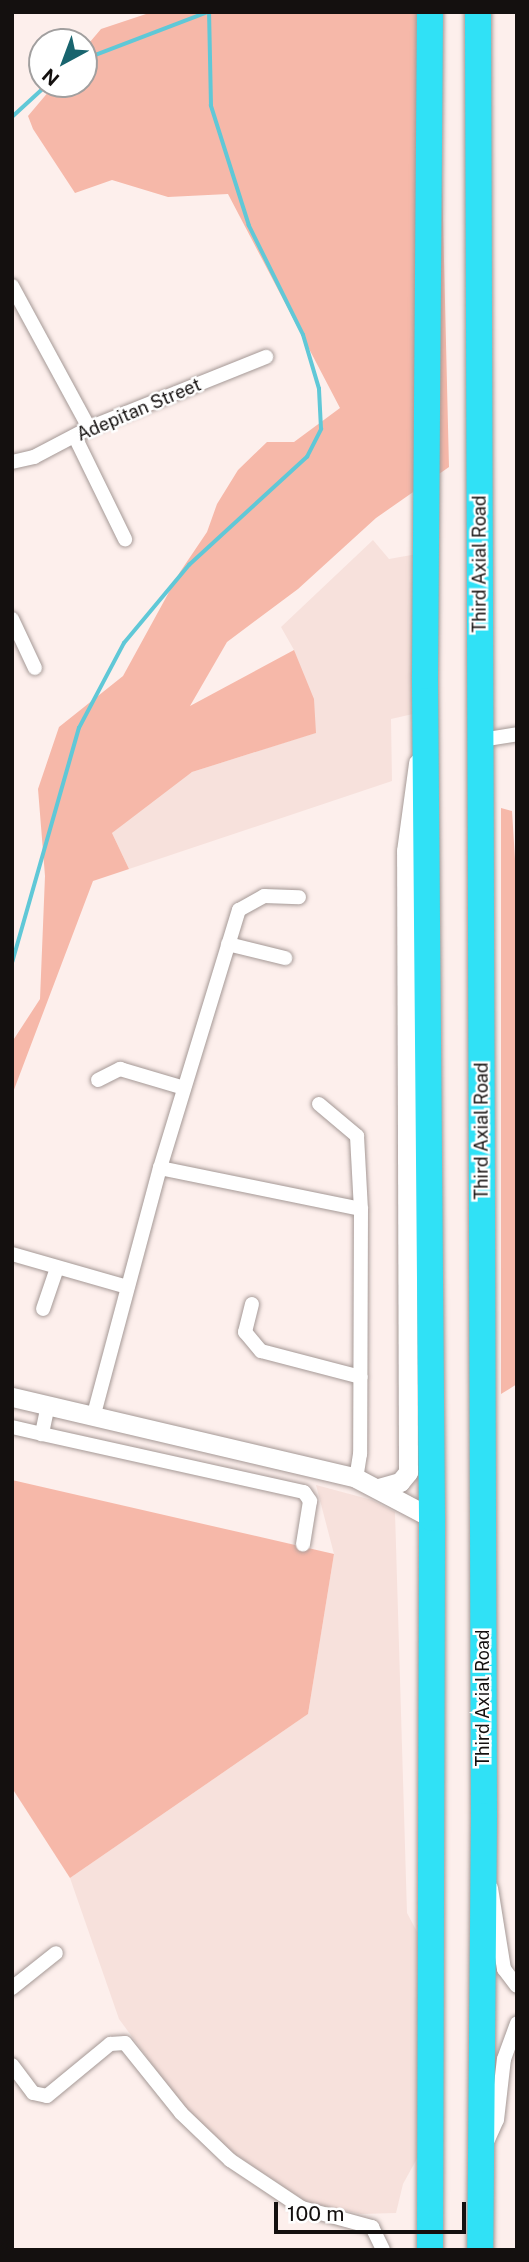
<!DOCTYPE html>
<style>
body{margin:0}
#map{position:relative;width:529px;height:2262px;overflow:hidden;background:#fdefec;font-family:"Public Sans",sans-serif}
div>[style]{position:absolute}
.built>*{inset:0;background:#f7e1dc}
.green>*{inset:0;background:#f6b8a9}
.stream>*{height:3.5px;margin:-1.75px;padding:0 1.75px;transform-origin:1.75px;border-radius:1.75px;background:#60c8d7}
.roads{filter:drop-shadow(0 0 2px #a59996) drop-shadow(0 0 2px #a59996)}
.street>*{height:14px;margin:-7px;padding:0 7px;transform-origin:7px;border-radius:7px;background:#fff}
.secondary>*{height:19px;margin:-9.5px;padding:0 9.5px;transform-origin:9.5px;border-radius:9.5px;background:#fff}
.highway>*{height:26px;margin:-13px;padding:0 13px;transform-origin:13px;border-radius:13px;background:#30e1f6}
span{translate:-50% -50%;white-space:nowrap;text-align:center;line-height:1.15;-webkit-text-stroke:5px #fff;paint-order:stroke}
.street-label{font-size:18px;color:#14100f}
.frame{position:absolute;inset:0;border:14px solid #14100f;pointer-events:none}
.north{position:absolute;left:28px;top:28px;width:70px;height:70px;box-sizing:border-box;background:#fff;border:2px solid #a19f9f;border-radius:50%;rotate:221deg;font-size:19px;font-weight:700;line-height:28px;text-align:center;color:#14100f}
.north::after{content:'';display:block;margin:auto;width:24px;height:32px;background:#18646e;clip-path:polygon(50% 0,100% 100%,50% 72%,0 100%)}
.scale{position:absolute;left:274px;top:2202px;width:192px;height:32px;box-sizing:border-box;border:4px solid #14100f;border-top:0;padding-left:9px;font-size:21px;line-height:24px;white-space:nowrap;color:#14100f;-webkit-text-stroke:5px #fff;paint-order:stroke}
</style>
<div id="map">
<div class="built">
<div style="clip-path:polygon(373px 540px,389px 559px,417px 554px,413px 714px,391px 719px,392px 781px,129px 869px,112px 833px,161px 792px,192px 772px,315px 733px,294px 650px,281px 627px)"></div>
<div style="clip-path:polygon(316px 1485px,372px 1500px,395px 1512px,407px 1913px,423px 1943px,425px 2144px,403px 2184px,396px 2213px,361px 2214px,306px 2202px,220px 2144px,191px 2117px,119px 2019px,70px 1878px,308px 1714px,334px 1554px)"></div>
</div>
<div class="green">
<div style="clip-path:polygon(152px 12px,438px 12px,449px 467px,376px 518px,298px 589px,227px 642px,190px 706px,294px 650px,314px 699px,316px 733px,192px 772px,112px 833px,129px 869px,93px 881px,12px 1095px,12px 1042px,40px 999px,45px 876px,38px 789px,59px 727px,123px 676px,180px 572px,207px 532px,217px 504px,238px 470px,267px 442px,294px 442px,340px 408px,228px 194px,168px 197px,112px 180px,75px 193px,33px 129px,28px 116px,55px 84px,84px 84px,84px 49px,101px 29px)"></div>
<div style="clip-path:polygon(501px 808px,512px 811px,517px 891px,517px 1384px,501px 1394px)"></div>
<div style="clip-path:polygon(12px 1480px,334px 1554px,308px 1714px,70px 1878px,12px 1788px)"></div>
</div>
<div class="stream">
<div style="left:12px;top:117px;width:49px;rotate:-42.5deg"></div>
<div style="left:12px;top:963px;width:244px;rotate:-74.1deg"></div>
<div style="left:79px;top:728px;width:96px;rotate:-62.1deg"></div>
<div style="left:124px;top:643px;width:102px;rotate:-50.2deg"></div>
<div style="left:189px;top:565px;width:160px;rotate:-42.5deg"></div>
<div style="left:307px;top:457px;width:31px;rotate:-63deg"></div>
<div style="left:321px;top:429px;width:40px;rotate:-92.9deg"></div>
<div style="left:319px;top:389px;width:56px;rotate:-106.5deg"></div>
<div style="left:303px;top:335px;width:122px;rotate:-116.4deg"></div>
<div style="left:249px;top:226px;width:126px;rotate:-107.6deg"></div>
<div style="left:211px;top:106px;width:94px;rotate:-91.2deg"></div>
<div style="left:209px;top:12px;width:134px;rotate:159deg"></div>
</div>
<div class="roads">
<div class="street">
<div style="left:12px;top:286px;width:162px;rotate:61.5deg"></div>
<div style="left:75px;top:437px;width:114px;rotate:63.9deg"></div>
<div style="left:12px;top:462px;width:23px;rotate:-13deg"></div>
<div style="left:34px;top:457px;width:62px;rotate:-27.8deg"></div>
<div style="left:89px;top:428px;width:191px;rotate:-21.9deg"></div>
<div style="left:12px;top:619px;width:54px;rotate:64.9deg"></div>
<div style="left:481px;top:740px;width:36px;rotate:-9deg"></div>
<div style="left:228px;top:944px;width:59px;rotate:13.8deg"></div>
<div style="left:98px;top:1080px;width:25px;rotate:-27deg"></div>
<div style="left:120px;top:1069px;width:67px;rotate:16.5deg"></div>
<div style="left:319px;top:1104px;width:50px;rotate:40.1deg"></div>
<div style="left:357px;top:1136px;width:73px;rotate:86.9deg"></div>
<div style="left:361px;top:1209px;width:245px;rotate:90.2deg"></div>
<div style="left:360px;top:1454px;width:24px;rotate:99deg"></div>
<div style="left:160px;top:1168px;width:205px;rotate:11.5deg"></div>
<div style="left:12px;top:1254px;width:120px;rotate:16deg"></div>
<div style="left:252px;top:1304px;width:29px;rotate:104deg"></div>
<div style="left:245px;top:1332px;width:25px;rotate:50deg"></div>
<div style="left:261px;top:1351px;width:103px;rotate:14.6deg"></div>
<div style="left:43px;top:1309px;width:43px;rotate:-71.1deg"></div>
<div style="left:48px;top:1405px;width:30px;rotate:102deg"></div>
<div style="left:42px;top:1434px;width:268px;rotate:12.5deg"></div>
<div style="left:304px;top:1492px;width:11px;rotate:56deg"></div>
<div style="left:310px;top:1501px;width:44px;rotate:99.2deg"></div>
<div style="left:94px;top:1414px;width:255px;rotate:-75deg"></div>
<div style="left:160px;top:1168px;width:270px;rotate:-73deg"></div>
<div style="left:239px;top:910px;width:29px;rotate:-29deg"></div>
<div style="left:264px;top:896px;width:35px;rotate:2deg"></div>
<div style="left:12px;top:1427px;width:31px;rotate:13deg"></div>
<div style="left:491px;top:1888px;width:82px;rotate:80.9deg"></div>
<div style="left:504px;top:1969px;width:21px;rotate:53deg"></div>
<div style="left:12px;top:1988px;width:56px;rotate:-38.5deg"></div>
<div style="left:12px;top:2065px;width:35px;rotate:53deg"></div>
<div style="left:33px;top:2093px;width:14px;rotate:12deg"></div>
<div style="left:47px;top:2096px;width:82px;rotate:-39.5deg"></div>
<div style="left:110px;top:2044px;width:15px;rotate:-4deg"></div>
<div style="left:125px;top:2043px;width:90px;rotate:51.3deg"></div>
<div style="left:181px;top:2113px;width:68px;rotate:43.8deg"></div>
<div style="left:230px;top:2160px;width:87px;rotate:33.7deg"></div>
<div style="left:302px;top:2208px;width:73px;rotate:15.2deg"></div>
<div style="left:372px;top:2227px;width:25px;rotate:64deg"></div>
<div style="left:487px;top:2142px;width:24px;rotate:-66deg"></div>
<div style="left:497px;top:2120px;width:61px;rotate:-83.5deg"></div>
<div style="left:504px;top:2059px;width:38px;rotate:-70deg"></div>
</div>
<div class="secondary">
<div style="left:12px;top:1397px;width:353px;rotate:13.2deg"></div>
<div style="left:356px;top:1478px;width:86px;rotate:27.8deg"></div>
<div style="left:379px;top:1488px;width:22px;rotate:-16deg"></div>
<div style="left:400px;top:1482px;width:13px;rotate:-51deg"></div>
<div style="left:408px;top:1472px;width:621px;rotate:-90.18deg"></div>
<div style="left:406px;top:851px;width:89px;rotate:-82.2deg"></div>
</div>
<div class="highway">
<div style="left:478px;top:12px;width:1804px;rotate:89.81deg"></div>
<div style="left:484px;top:1816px;width:434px;rotate:90.5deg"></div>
<div style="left:430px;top:2250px;width:732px;rotate:-89.84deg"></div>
<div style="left:432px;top:1518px;width:842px;rotate:-90.48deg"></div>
<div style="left:425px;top:676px;width:664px;rotate:-89.57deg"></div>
</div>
</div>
<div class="street-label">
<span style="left:139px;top:410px;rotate:-23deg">Adepitan Street</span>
<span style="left:480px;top:564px;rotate:-90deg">Third Axial Road</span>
<span style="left:482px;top:1131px;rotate:-90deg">Third Axial Road</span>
<span style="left:483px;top:1698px;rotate:-90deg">Third Axial Road</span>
</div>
<div class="frame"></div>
<div class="north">N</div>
<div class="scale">100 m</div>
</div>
